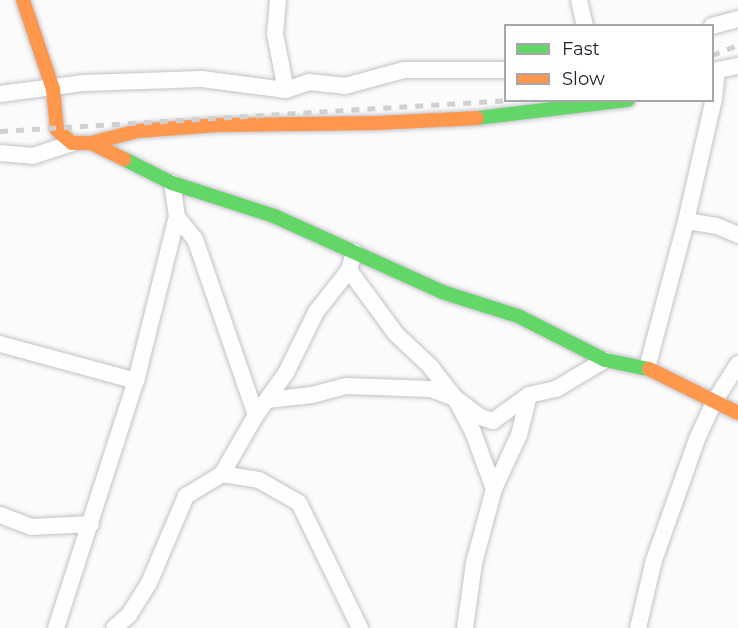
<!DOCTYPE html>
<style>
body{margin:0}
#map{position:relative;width:738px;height:628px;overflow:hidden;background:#fbfbfb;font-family:Montserrat,sans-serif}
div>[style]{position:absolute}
.roads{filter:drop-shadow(0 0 2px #c3c1c7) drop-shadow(0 0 2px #c3c1c7)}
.street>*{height:16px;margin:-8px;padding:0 8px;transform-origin:8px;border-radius:8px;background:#fefefe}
.fast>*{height:14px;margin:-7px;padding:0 7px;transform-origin:7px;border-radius:7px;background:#63d668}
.slow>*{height:14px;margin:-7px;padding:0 7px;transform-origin:7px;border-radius:7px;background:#ff974d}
.rail>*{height:4.5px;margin-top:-2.25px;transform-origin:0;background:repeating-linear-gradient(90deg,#d0d0d0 0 8px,transparent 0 16px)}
span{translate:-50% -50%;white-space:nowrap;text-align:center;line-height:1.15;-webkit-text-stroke:4.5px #fff;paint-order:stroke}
.legend{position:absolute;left:504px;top:24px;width:210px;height:78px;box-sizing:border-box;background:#fff;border:2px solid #a7a6ab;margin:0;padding:8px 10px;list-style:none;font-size:18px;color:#24212d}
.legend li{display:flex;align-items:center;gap:12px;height:30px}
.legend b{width:30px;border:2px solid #a7a6ab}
</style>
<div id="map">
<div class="roads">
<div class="street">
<div style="left:278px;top:0;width:34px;rotate:95deg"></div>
<div style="left:275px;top:34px;width:57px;rotate:78.9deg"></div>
<div style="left:579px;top:0;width:27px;rotate:77deg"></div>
<div style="left:712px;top:26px;width:27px;rotate:-15deg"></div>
<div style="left:712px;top:71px;width:26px;rotate:-11deg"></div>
<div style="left:0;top:94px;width:85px;rotate:-7.5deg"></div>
<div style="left:84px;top:83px;width:118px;rotate:-1.9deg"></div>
<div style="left:202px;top:79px;width:85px;rotate:7.5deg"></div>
<div style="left:286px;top:90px;width:24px;rotate:-19deg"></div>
<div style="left:309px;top:82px;width:36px;rotate:6deg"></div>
<div style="left:345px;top:86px;width:61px;rotate:-15.2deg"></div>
<div style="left:404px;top:70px;width:102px"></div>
<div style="left:0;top:153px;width:33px;rotate:5deg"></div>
<div style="left:33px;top:156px;width:41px;rotate:-18.4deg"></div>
<div style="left:177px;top:217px;width:28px;rotate:51deg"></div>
<div style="left:195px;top:239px;width:186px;rotate:70.9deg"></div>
<div style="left:686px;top:221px;width:31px;rotate:9deg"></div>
<div style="left:717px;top:226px;width:23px;rotate:23deg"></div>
<div style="left:349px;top:270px;width:79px;rotate:53.7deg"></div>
<div style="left:396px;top:334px;width:47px;rotate:43.3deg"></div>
<div style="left:430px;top:366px;width:41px;rotate:52deg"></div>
<div style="left:455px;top:398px;width:38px;rotate:62deg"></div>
<div style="left:473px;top:432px;width:61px;rotate:69.8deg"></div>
<div style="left:0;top:344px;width:141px;rotate:15.2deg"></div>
<div style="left:647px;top:368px;width:152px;rotate:-75.1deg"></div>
<div style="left:686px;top:221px;width:125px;rotate:-77.1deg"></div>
<div style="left:714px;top:99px;width:29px;rotate:-84deg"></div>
<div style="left:268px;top:400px;width:44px;rotate:-6.5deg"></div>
<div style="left:312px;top:395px;width:35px;rotate:-15deg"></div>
<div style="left:346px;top:386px;width:85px;rotate:2deg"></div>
<div style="left:431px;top:389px;width:26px;rotate:21deg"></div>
<div style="left:455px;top:398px;width:31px;rotate:37deg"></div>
<div style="left:480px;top:417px;width:14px;rotate:17deg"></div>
<div style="left:493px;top:421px;width:44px;rotate:-35.8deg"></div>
<div style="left:222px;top:474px;width:37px;rotate:9deg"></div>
<div style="left:259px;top:480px;width:46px;rotate:29.9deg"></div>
<div style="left:299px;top:503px;width:139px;rotate:64deg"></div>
<div style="left:0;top:515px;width:33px;rotate:21deg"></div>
<div style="left:31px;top:527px;width:60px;rotate:-2.9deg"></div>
<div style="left:56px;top:628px;width:260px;rotate:-72.1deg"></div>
<div style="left:136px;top:381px;width:169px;rotate:-76deg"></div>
<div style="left:177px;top:217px;width:34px;rotate:-98deg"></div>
<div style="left:114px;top:628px;width:20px;rotate:-41deg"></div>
<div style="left:129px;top:615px;width:38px;rotate:-58deg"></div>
<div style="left:149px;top:583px;width:95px;rotate:-67deg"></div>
<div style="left:186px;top:496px;width:42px;rotate:-31.4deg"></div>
<div style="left:222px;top:474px;width:68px;rotate:-60deg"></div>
<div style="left:256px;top:415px;width:52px;rotate:-54.5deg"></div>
<div style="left:286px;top:373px;width:68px;rotate:-63.8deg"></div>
<div style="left:316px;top:312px;width:53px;rotate:-51.8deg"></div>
<div style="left:349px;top:270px;width:19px;rotate:-74deg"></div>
<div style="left:465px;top:628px;width:66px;rotate:-82.1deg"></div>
<div style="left:474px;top:563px;width:77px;rotate:-74.9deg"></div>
<div style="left:494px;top:489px;width:60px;rotate:-65.2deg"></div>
<div style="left:519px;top:435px;width:41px;rotate:-76deg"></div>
<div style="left:529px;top:395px;width:28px;rotate:-13deg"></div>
<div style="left:556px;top:389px;width:57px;rotate:-30.6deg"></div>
<div style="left:638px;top:628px;width:70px;rotate:-76.8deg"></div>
<div style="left:654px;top:560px;width:128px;rotate:-70.4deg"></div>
<div style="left:697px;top:439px;width:41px;rotate:-65.3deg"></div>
<div style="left:714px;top:402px;width:45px;rotate:-57.7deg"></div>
</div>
<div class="fast">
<div style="left:477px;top:118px;width:152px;rotate:-6.8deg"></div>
<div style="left:124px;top:159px;width:54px;rotate:26.6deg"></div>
<div style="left:172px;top:183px;width:107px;rotate:17.9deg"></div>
<div style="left:274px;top:216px;width:184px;rotate:24.3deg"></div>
<div style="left:442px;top:292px;width:80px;rotate:17.5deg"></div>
<div style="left:518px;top:316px;width:97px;rotate:26.8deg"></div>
<div style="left:605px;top:360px;width:45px;rotate:11.6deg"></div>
</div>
<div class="slow">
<div style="left:23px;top:0;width:94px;rotate:71.4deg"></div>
<div style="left:53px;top:89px;width:41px;rotate:84.4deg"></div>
<div style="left:57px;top:130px;width:20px;rotate:41deg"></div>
<div style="left:72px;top:143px;width:19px"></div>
<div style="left:91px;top:143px;width:37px;rotate:26deg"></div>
<div style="left:91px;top:143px;width:48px;rotate:-14.6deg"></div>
<div style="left:137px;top:131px;width:81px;rotate:-4.2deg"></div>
<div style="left:218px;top:125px;width:161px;rotate:-0.7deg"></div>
<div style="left:379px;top:123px;width:98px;rotate:-2.9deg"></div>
<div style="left:649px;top:369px;width:99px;rotate:26.3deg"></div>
</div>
</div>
<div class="rail">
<div style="left:712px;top:55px;width:28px;rotate:-21deg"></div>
<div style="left:0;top:131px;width:512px;rotate:-3.47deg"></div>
</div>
<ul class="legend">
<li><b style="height:8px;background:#63d668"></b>Fast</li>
<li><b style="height:8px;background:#ff974d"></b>Slow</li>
</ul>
</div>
